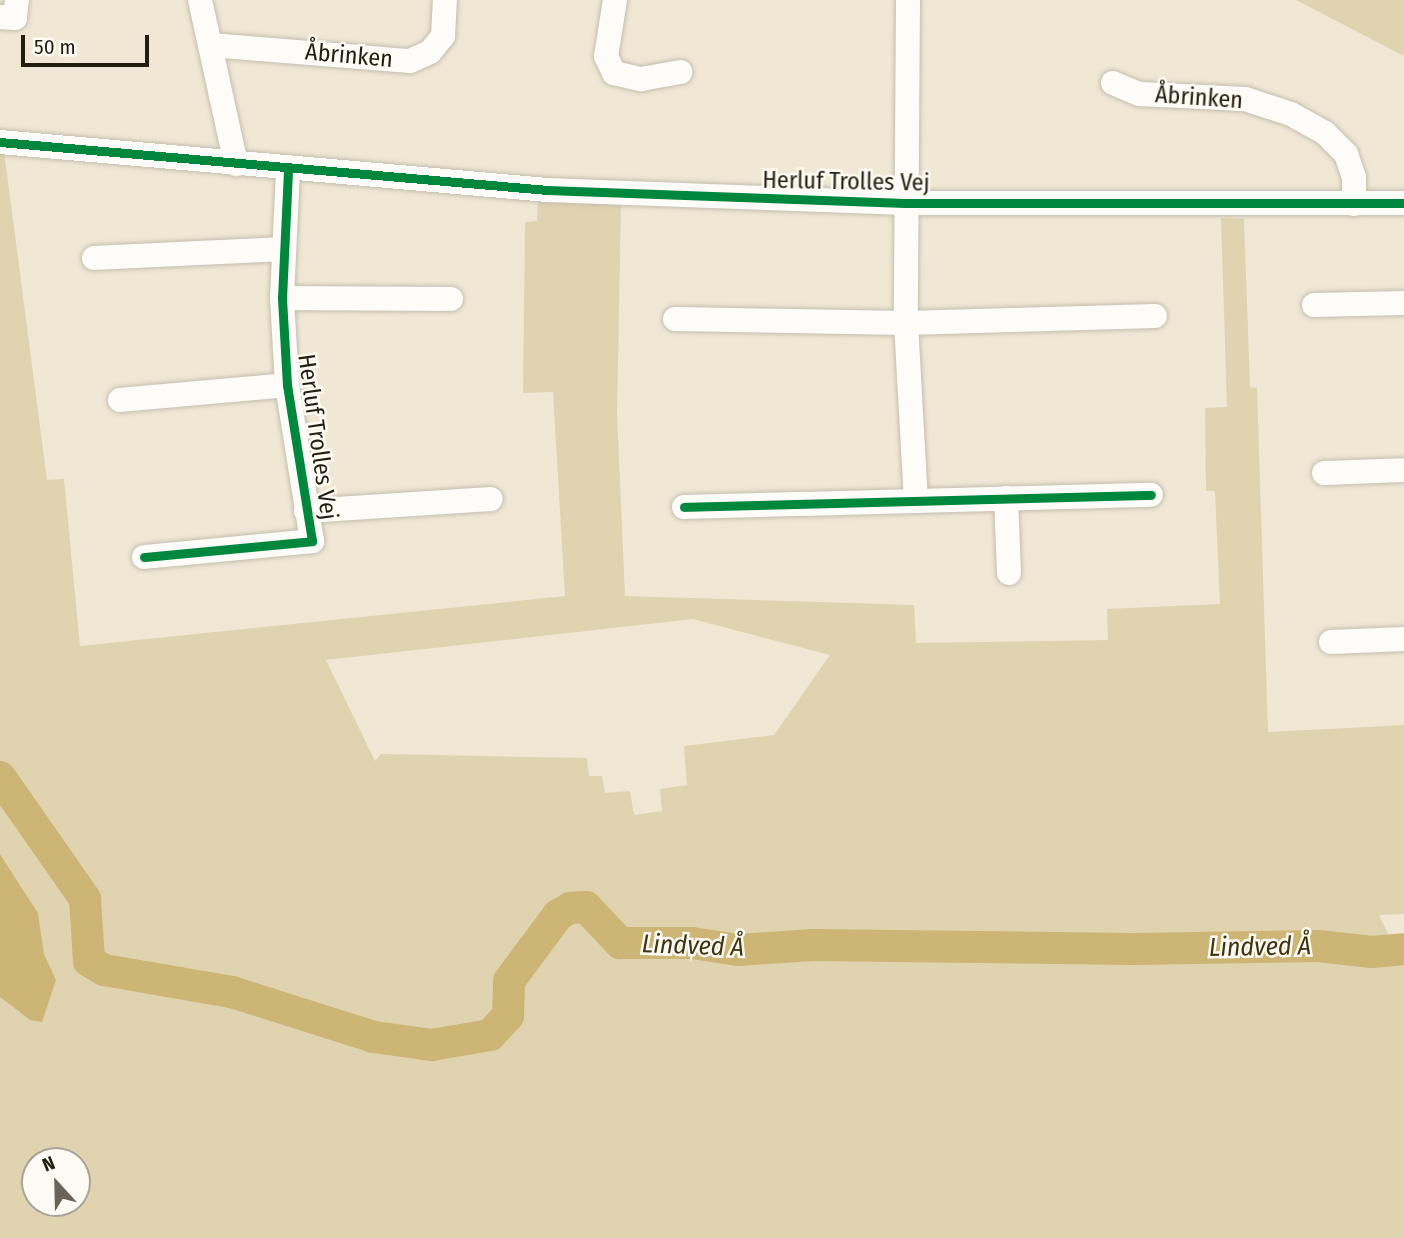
<!DOCTYPE html>
<meta charset="utf-8">
<style>
body{margin:0}
#map{position:relative;width:1404px;height:1238px;overflow:hidden;background:#f0e8d5;font-family:"Fira Sans Condensed",sans-serif}
div>[style]{position:absolute}
.green>*{inset:0;background:#e0d3b0}
.water>*{inset:0;background:#ccb575}
.river>*{height:32px;margin:-16px;padding:0 16px;transform-origin:16px;border-radius:16px;background:#ccb575}
.roads{filter:drop-shadow(0 0 2px #c4beaf) drop-shadow(0 0 2px #c4beaf)}
.minor>*{height:24px;margin:-12px;padding:0 12px;transform-origin:12px;border-radius:12px;background:#fdfcf9}
.cycleway>*{height:9px;margin:-4.5px;padding:0 4.5px;transform-origin:4.5px;border-radius:4.5px;background:#00873e}
span{translate:-50% -50%;white-space:nowrap;text-align:center;line-height:1.15;-webkit-text-stroke:5px #fefbf4;paint-order:stroke}
.street-label{font-size:24px;color:#221e11}
.water-label{font-size:26px;color:#413510;font-style:italic}
.north{position:absolute;left:21px;top:1147px;width:70px;height:70px;box-sizing:border-box;background:#fefbf4;border:2px solid #a6a399;border-radius:50%;rotate:338deg;font-size:19px;font-weight:700;line-height:28px;text-align:center;color:#221e11}
.north::after{content:'';display:block;margin:auto;width:24px;height:32px;background:#6a6556;clip-path:polygon(50% 0,100% 100%,50% 72%,0 100%)}
.scale{position:absolute;left:21px;top:35px;width:128px;height:32px;box-sizing:border-box;border:4px solid #221e11;border-top:0;padding-left:9px;font-size:21px;line-height:24px;white-space:nowrap;color:#221e11;-webkit-text-stroke:5px #fefbf4;paint-order:stroke}
</style>
<div id="map">
<div class="green">
<div style="clip-path:polygon(1296px 0,1404px 0,1404px 57px,1404px 56px)"></div>
<div style="clip-path:polygon(evenodd,0 151px,4px 151px,47px 480px,64px 479px,80px 646px,565px 596px,553px 392px,523px 393px,525px 222px,537px 221px,538px 198px,621px 203px,617px 414px,625px 596px,914px 605px,916px 643px,1108px 640px,1107px 609px,1220px 604px,1215px 491px,1206px 491px,1205px 408px,1227px 407px,1221px 218px,1244px 219px,1250px 387px,1257px 388px,1268px 732px,1404px 725px,1404px 914px,1379px 915px,1404px 968px,1404px 1238px,0 1238px,0 997px,30px 1020px,56px 980px,44px 954px,38px 913px,0 854px,0 151px,693px 619px,830px 655px,774px 735px,684px 746px,687px 785px,660px 789px,662px 811px,634px 815px,630px 791px,605px 793px,602px 776px,589px 776px,587px 758px,381px 754px,375px 761px,326px 660px,693px 619px,0 151px,35px 1161px,77px 1161px,77px 1203px,35px 1203px,35px 1161px)"></div>
</div>
<div class="water">
<div style="clip-path:polygon(0 854px,38px 913px,44px 954px,56px 980px,42px 1022px,30px 1020px,0 997px)"></div>
</div>
<div class="river">
<div style="left:0;top:777px;width:149px;rotate:55.1deg"></div>
<div style="left:85px;top:899px;width:62px;rotate:86.3deg"></div>
<div style="left:89px;top:961px;width:17px;rotate:31deg"></div>
<div style="left:104px;top:970px;width:130px;rotate:9.8deg"></div>
<div style="left:232px;top:992px;width:149px;rotate:17.6deg"></div>
<div style="left:374px;top:1037px;width:59px;rotate:7.9deg"></div>
<div style="left:432px;top:1045px;width:59px;rotate:-9.8deg"></div>
<div style="left:490px;top:1035px;width:26px;rotate:-47deg"></div>
<div style="left:508px;top:1016px;width:35px;rotate:-88deg"></div>
<div style="left:509px;top:981px;width:82px;rotate:-53.4deg"></div>
<div style="left:558px;top:915px;width:14px;rotate:-30deg"></div>
<div style="left:570px;top:908px;width:16px;rotate:-4deg"></div>
<div style="left:586px;top:907px;width:50px;rotate:46.6deg"></div>
<div style="left:620px;top:943px;width:72px"></div>
<div style="left:692px;top:943px;width:48px;rotate:8.5deg"></div>
<div style="left:739px;top:950px;width:73px;rotate:-3.9deg"></div>
<div style="left:812px;top:945px;width:322px;rotate:0.7deg"></div>
<div style="left:1134px;top:949px;width:185px;rotate:-0.9deg"></div>
<div style="left:1319px;top:946px;width:53px;rotate:6.5deg"></div>
<div style="left:1372px;top:952px;width:32px;rotate:-5deg"></div>
</div>
<div class="roads">
<div class="minor">
<div style="left:200px;top:0;width:168px;rotate:77.6deg"></div>
<div style="left:615px;top:0;width:57px;rotate:99.1deg"></div>
<div style="left:606px;top:56px;width:19px;rotate:65deg"></div>
<div style="left:614px;top:73px;width:28px;rotate:13deg"></div>
<div style="left:641px;top:79px;width:40px;rotate:-10deg"></div>
<div style="left:908px;top:0;width:323px;rotate:90.4deg"></div>
<div style="left:906px;top:323px;width:178px;rotate:86.8deg"></div>
<div style="left:0;top:17px;width:15px;rotate:4deg"></div>
<div style="left:15px;top:18px;width:18px;rotate:-84deg"></div>
<div style="left:210px;top:45px;width:201px;rotate:4.6deg"></div>
<div style="left:410px;top:61px;width:22px;rotate:-24deg"></div>
<div style="left:430px;top:52px;width:21px;rotate:-51deg"></div>
<div style="left:443px;top:36px;width:36px;rotate:-87deg"></div>
<div style="left:1113px;top:83px;width:28px;rotate:23deg"></div>
<div style="left:1139px;top:94px;width:106px;rotate:2.7deg"></div>
<div style="left:1245px;top:99px;width:48px;rotate:18.1deg"></div>
<div style="left:1291px;top:114px;width:39px;rotate:29deg"></div>
<div style="left:1325px;top:133px;width:30px;rotate:45deg"></div>
<div style="left:1346px;top:154px;width:24px;rotate:71deg"></div>
<div style="left:1354px;top:177px;width:27px;rotate:90deg"></div>
<div style="left:0;top:142px;width:549px;rotate:5.01deg"></div>
<div style="left:547px;top:190px;width:358px;rotate:2.1deg"></div>
<div style="left:905px;top:203px;width:499px"></div>
<div style="left:94px;top:258px;width:189px;rotate:-2.7deg"></div>
<div style="left:282px;top:298px;width:169px;rotate:0.3deg"></div>
<div style="left:1314px;top:305px;width:90px;rotate:-1.3deg"></div>
<div style="left:675px;top:319px;width:231px;rotate:1deg"></div>
<div style="left:906px;top:323px;width:249px;rotate:-1.6deg"></div>
<div style="left:120px;top:400px;width:168px;rotate:-5.1deg"></div>
<div style="left:1324px;top:473px;width:80px;rotate:-2.1deg"></div>
<div style="left:1006px;top:498px;width:75px;rotate:87.7deg"></div>
<div style="left:684px;top:507px;width:467px;rotate:-1.5deg"></div>
<div style="left:306px;top:511px;width:185px;rotate:-3.7deg"></div>
<div style="left:144px;top:557px;width:169px;rotate:-5.4deg"></div>
<div style="left:312px;top:541px;width:158px;rotate:-99.1deg"></div>
<div style="left:287px;top:385px;width:87px;rotate:-93.3deg"></div>
<div style="left:282px;top:298px;width:129px;rotate:-87.3deg"></div>
<div style="left:1331px;top:642px;width:73px;rotate:-2.4deg"></div>
</div>
</div>
<div class="cycleway">
<div style="left:0;top:142px;width:549px;rotate:5.01deg"></div>
<div style="left:547px;top:190px;width:358px;rotate:2.1deg"></div>
<div style="left:905px;top:203px;width:499px"></div>
<div style="left:684px;top:507px;width:467px;rotate:-1.5deg"></div>
<div style="left:144px;top:557px;width:169px;rotate:-5.4deg"></div>
<div style="left:312px;top:541px;width:158px;rotate:-99.1deg"></div>
<div style="left:287px;top:385px;width:87px;rotate:-93.3deg"></div>
<div style="left:282px;top:298px;width:129px;rotate:-87.3deg"></div>
</div>
<div class="street-label">
<span style="left:349px;top:56px;rotate:5deg">Åbrinken</span>
<span style="left:1199px;top:98px;rotate:4deg">Åbrinken</span>
<span style="left:846px;top:182px;rotate:1deg">Herluf Trolles Vej</span>
<span style="left:317px;top:437px;rotate:82deg">Herluf Trolles Vej</span>
</div>
<div class="water-label">
<span style="left:693px;top:946px;rotate:2deg">Lindved Å</span>
<span style="left:1260px;top:947px;rotate:-1deg">Lindved Å</span>
</div>
<div class="north">N</div>
<div class="scale">50 m</div>
</div>
